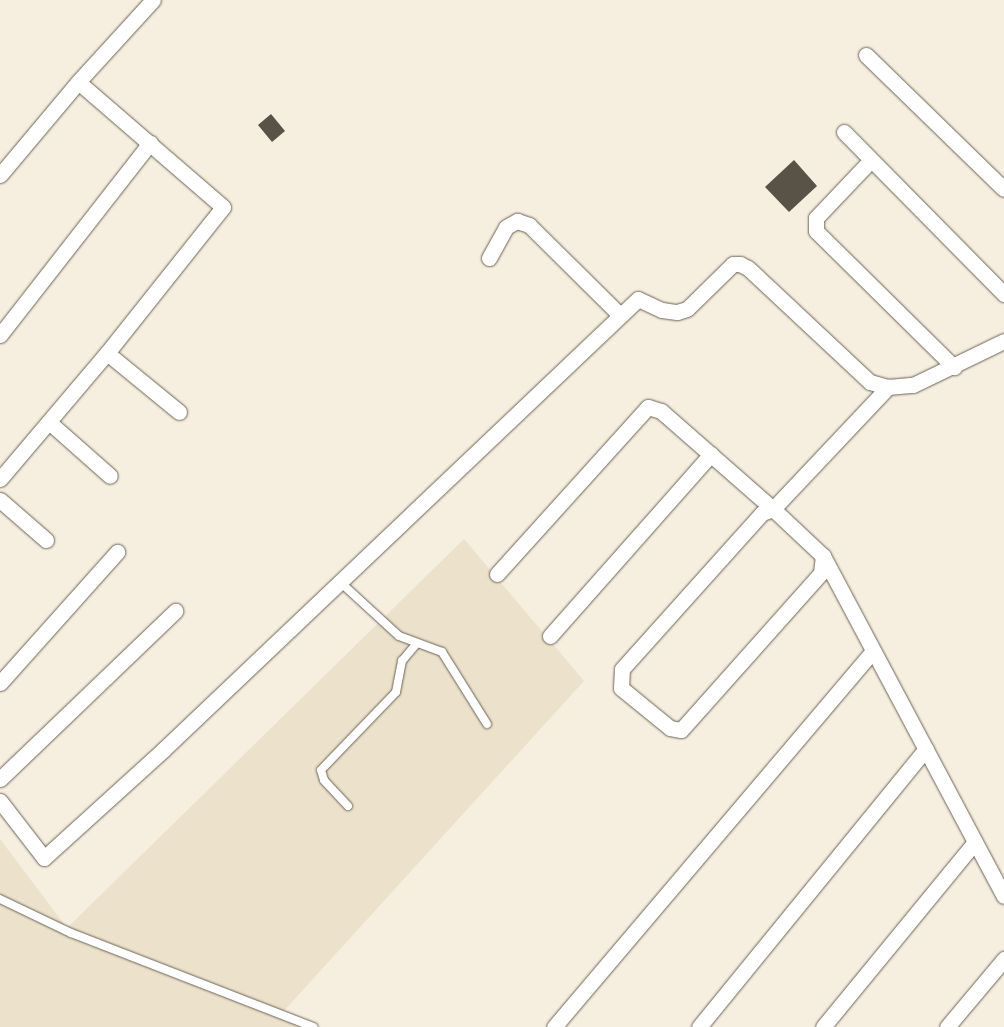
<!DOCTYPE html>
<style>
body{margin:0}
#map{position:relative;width:1004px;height:1027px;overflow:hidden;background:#f6eedf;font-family:Lora,serif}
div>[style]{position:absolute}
.built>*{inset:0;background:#ece1cb}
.building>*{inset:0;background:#595246}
.roads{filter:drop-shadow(0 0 1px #6a6356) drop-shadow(0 0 1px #6a6356)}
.service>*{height:8px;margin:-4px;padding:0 4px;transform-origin:4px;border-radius:4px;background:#fff}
.minor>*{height:15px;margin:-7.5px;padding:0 7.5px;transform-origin:7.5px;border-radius:7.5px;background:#fff}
span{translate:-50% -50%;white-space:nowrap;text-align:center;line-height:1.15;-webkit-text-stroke:5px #f6eedf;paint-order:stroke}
</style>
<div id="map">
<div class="built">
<div style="clip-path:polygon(464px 539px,584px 681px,282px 1013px,318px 1027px,0 1027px,0 839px,67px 928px)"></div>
</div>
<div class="building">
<div style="clip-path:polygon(271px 114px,285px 131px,272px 142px,258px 125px)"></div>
<div style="clip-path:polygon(794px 160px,817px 186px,789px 212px,765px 187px)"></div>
</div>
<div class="roads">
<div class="service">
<div style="left:339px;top:581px;width:81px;rotate:42.5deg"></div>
<div style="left:399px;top:636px;width:46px;rotate:20.4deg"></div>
<div style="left:442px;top:652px;width:85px;rotate:58deg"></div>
<div style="left:348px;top:806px;width:35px;rotate:-133deg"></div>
<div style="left:324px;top:780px;width:10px;rotate:-107deg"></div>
<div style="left:321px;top:770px;width:108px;rotate:-46.1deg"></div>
<div style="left:396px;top:692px;width:32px;rotate:-79deg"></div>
<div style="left:402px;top:661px;width:23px;rotate:-50deg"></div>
<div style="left:0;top:899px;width:79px;rotate:25.6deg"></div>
<div style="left:71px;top:933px;width:260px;rotate:21.2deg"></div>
</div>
<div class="minor">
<div style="left:866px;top:55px;width:192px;rotate:44.2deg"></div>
<div style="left:844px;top:132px;width:228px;rotate:45.4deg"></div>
<div style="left:871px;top:160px;width:80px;rotate:133.5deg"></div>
<div style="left:816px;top:218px;width:13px;rotate:90deg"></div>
<div style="left:816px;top:231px;width:194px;rotate:44.6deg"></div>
<div style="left:0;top:175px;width:121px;rotate:-50deg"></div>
<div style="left:78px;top:82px;width:111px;rotate:-47.6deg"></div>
<div style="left:489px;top:258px;width:35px;rotate:-61deg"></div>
<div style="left:506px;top:227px;width:13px;rotate:-29deg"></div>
<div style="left:517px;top:221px;width:13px;rotate:18deg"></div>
<div style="left:529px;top:225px;width:127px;rotate:44.7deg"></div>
<div style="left:0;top:335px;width:244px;rotate:-52deg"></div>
<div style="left:107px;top:353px;width:93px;rotate:39.3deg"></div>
<div style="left:49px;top:422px;width:81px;rotate:41.5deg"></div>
<div style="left:0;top:479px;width:165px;rotate:-49.7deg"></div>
<div style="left:107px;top:353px;width:186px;rotate:-51.5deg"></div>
<div style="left:223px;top:207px;width:191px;rotate:-139.2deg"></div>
<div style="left:0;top:500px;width:61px;rotate:41deg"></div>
<div style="left:823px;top:556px;width:385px;rotate:62deg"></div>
<div style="left:497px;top:574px;width:225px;rotate:-47.9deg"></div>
<div style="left:648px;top:407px;width:14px;rotate:17deg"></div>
<div style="left:661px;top:411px;width:149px;rotate:41.2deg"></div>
<div style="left:773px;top:509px;width:69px;rotate:43.2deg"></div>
<div style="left:823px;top:556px;width:17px;rotate:97deg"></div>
<div style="left:821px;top:573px;width:210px;rotate:131.7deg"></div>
<div style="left:681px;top:730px;width:11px;rotate:-170deg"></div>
<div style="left:670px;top:728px;width:63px;rotate:-140.8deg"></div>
<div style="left:621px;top:688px;width:19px;rotate:-87deg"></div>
<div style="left:622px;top:669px;width:210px;rotate:-48.1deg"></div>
<div style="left:762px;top:513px;width:12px;rotate:-20deg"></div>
<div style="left:773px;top:509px;width:168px;rotate:-46.7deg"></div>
<div style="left:550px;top:636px;width:243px;rotate:-48.5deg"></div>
<div style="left:0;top:683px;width:176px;rotate:-48.2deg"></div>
<div style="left:0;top:779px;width:243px;rotate:-43.8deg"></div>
<div style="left:0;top:801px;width:72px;rotate:52.3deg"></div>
<div style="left:44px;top:858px;width:161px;rotate:-42.2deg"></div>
<div style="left:163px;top:750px;width:655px;rotate:-43.52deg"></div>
<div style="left:638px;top:299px;width:26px;rotate:25deg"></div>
<div style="left:662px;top:310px;width:15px;rotate:8deg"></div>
<div style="left:677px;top:312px;width:10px;rotate:-17deg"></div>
<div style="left:687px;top:309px;width:64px;rotate:-44.4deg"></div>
<div style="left:733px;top:264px;width:7px"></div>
<div style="left:740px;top:264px;width:9px;rotate:27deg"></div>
<div style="left:748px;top:268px;width:167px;rotate:43.1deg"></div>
<div style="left:870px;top:382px;width:19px;rotate:16deg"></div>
<div style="left:888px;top:387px;width:25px;rotate:-5deg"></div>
<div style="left:913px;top:385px;width:101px;rotate:-25.8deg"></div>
<div style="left:554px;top:1027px;width:493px;rotate:-49.7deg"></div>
<div style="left:699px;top:1027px;width:359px;rotate:-50.8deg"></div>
<div style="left:823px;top:1027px;width:239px;rotate:-50.6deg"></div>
<div style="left:947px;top:1027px;width:89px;rotate:-50deg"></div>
</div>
</div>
</div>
